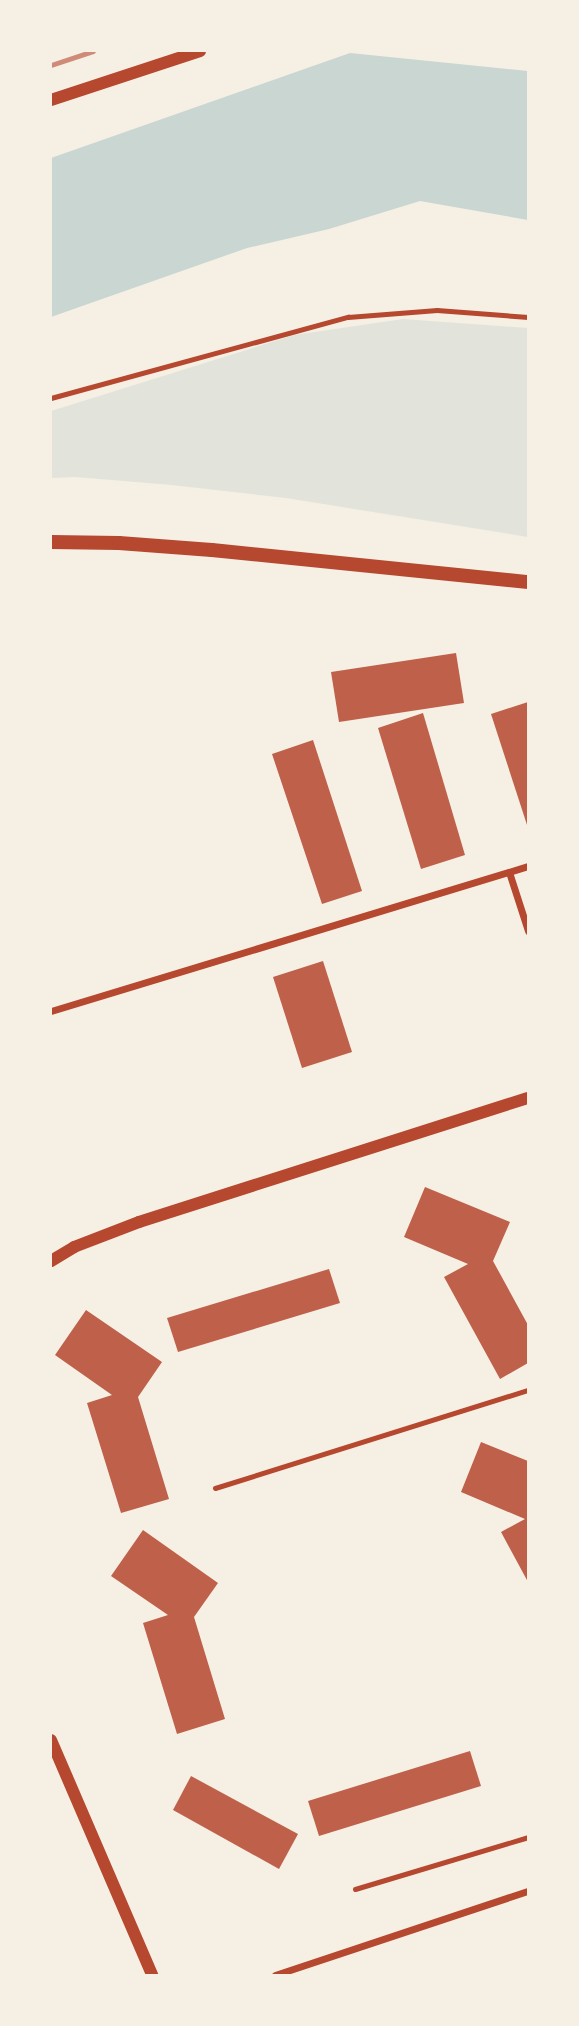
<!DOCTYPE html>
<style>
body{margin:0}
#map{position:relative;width:579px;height:2026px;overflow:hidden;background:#f6efe4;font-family:Karla,sans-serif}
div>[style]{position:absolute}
.green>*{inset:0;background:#e2e4dc}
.water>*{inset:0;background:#c9d6d2}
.building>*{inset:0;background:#bf614a}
.path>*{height:4.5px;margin:-2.25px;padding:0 2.25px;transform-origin:2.25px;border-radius:2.25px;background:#b5482f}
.service>*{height:5px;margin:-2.5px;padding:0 2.5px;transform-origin:2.5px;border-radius:2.5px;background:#b5482f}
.minor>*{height:7px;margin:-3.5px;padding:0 3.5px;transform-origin:3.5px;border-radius:3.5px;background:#b5482f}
.tertiary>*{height:12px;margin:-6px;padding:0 6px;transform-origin:6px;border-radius:6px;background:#b5482f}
.secondary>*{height:14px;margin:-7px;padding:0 7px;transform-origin:7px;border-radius:7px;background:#b5482f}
.rail>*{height:5px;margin:-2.5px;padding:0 2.5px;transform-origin:2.5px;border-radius:2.5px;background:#cf8b77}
span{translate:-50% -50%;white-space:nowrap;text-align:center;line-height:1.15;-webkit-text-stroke:7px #f6efe4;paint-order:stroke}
.frame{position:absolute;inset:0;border:52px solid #f6efe4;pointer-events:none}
</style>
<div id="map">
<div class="green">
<div style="clip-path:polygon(403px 319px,528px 328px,528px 537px,286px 498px,171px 485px,75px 477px,51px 478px,51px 411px,294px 335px)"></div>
</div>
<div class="water">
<div style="clip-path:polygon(350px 53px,528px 71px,528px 220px,420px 201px,329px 229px,247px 248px,51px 317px,51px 158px)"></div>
</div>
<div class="building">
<div style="clip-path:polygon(456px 653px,464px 703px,339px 722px,331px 672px)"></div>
<div style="clip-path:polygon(528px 702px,528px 828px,491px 714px)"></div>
<div style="clip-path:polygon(423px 713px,465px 855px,421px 869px,378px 728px)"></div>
<div style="clip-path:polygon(313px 740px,362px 891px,322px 904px,272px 754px)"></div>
<div style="clip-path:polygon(323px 961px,352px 1052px,302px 1068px,273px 977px)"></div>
<div style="clip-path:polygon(425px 1187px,510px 1222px,493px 1261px,528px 1325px,528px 1363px,500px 1379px,444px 1277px,468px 1264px,404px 1237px)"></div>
<div style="clip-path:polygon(329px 1269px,340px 1303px,178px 1352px,167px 1318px)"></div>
<div style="clip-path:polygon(86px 1310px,162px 1362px,138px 1397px,169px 1499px,121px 1513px,87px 1403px,112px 1395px,55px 1355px)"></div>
<div style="clip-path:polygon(481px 1442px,528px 1461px,528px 1582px,501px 1532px,525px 1519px,461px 1492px)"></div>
<div style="clip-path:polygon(143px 1530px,218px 1583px,194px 1617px,225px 1719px,177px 1734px,143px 1623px,168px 1615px,111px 1576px)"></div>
<div style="clip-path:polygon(470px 1751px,481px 1786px,319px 1836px,308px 1801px)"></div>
<div style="clip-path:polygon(191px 1776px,298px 1834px,279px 1869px,173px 1810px)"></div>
</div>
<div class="path">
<div style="left:51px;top:398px;width:308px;rotate:-15.3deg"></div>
<div style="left:348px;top:317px;width:89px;rotate:-4.5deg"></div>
<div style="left:437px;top:310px;width:91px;rotate:4.4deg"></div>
</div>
<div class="service">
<div style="left:215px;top:1488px;width:328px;rotate:-17.4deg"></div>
<div style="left:355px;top:1889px;width:181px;rotate:-16.7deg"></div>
</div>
<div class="minor">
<div style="left:509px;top:872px;width:62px;rotate:72.1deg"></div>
<div style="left:51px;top:1011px;width:499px;rotate:-16.9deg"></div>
<div style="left:275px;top:1975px;width:267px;rotate:-18.4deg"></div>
</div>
<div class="tertiary">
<div style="left:51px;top:100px;width:157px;rotate:-18.2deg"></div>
<div style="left:51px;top:1261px;width:27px;rotate:-31deg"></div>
<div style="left:74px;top:1247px;width:70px;rotate:-21deg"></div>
<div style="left:139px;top:1222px;width:408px;rotate:-17.7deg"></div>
<div style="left:51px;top:1740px;width:256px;rotate:66.7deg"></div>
</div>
<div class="secondary">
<div style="left:51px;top:542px;width:68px;rotate:0.8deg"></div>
<div style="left:119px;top:543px;width:93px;rotate:4.3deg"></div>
<div style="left:212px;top:550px;width:318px;rotate:5.8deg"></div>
</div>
<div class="rail">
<div style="left:51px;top:65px;width:44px;rotate:-18.4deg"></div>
</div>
<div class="frame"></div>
</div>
